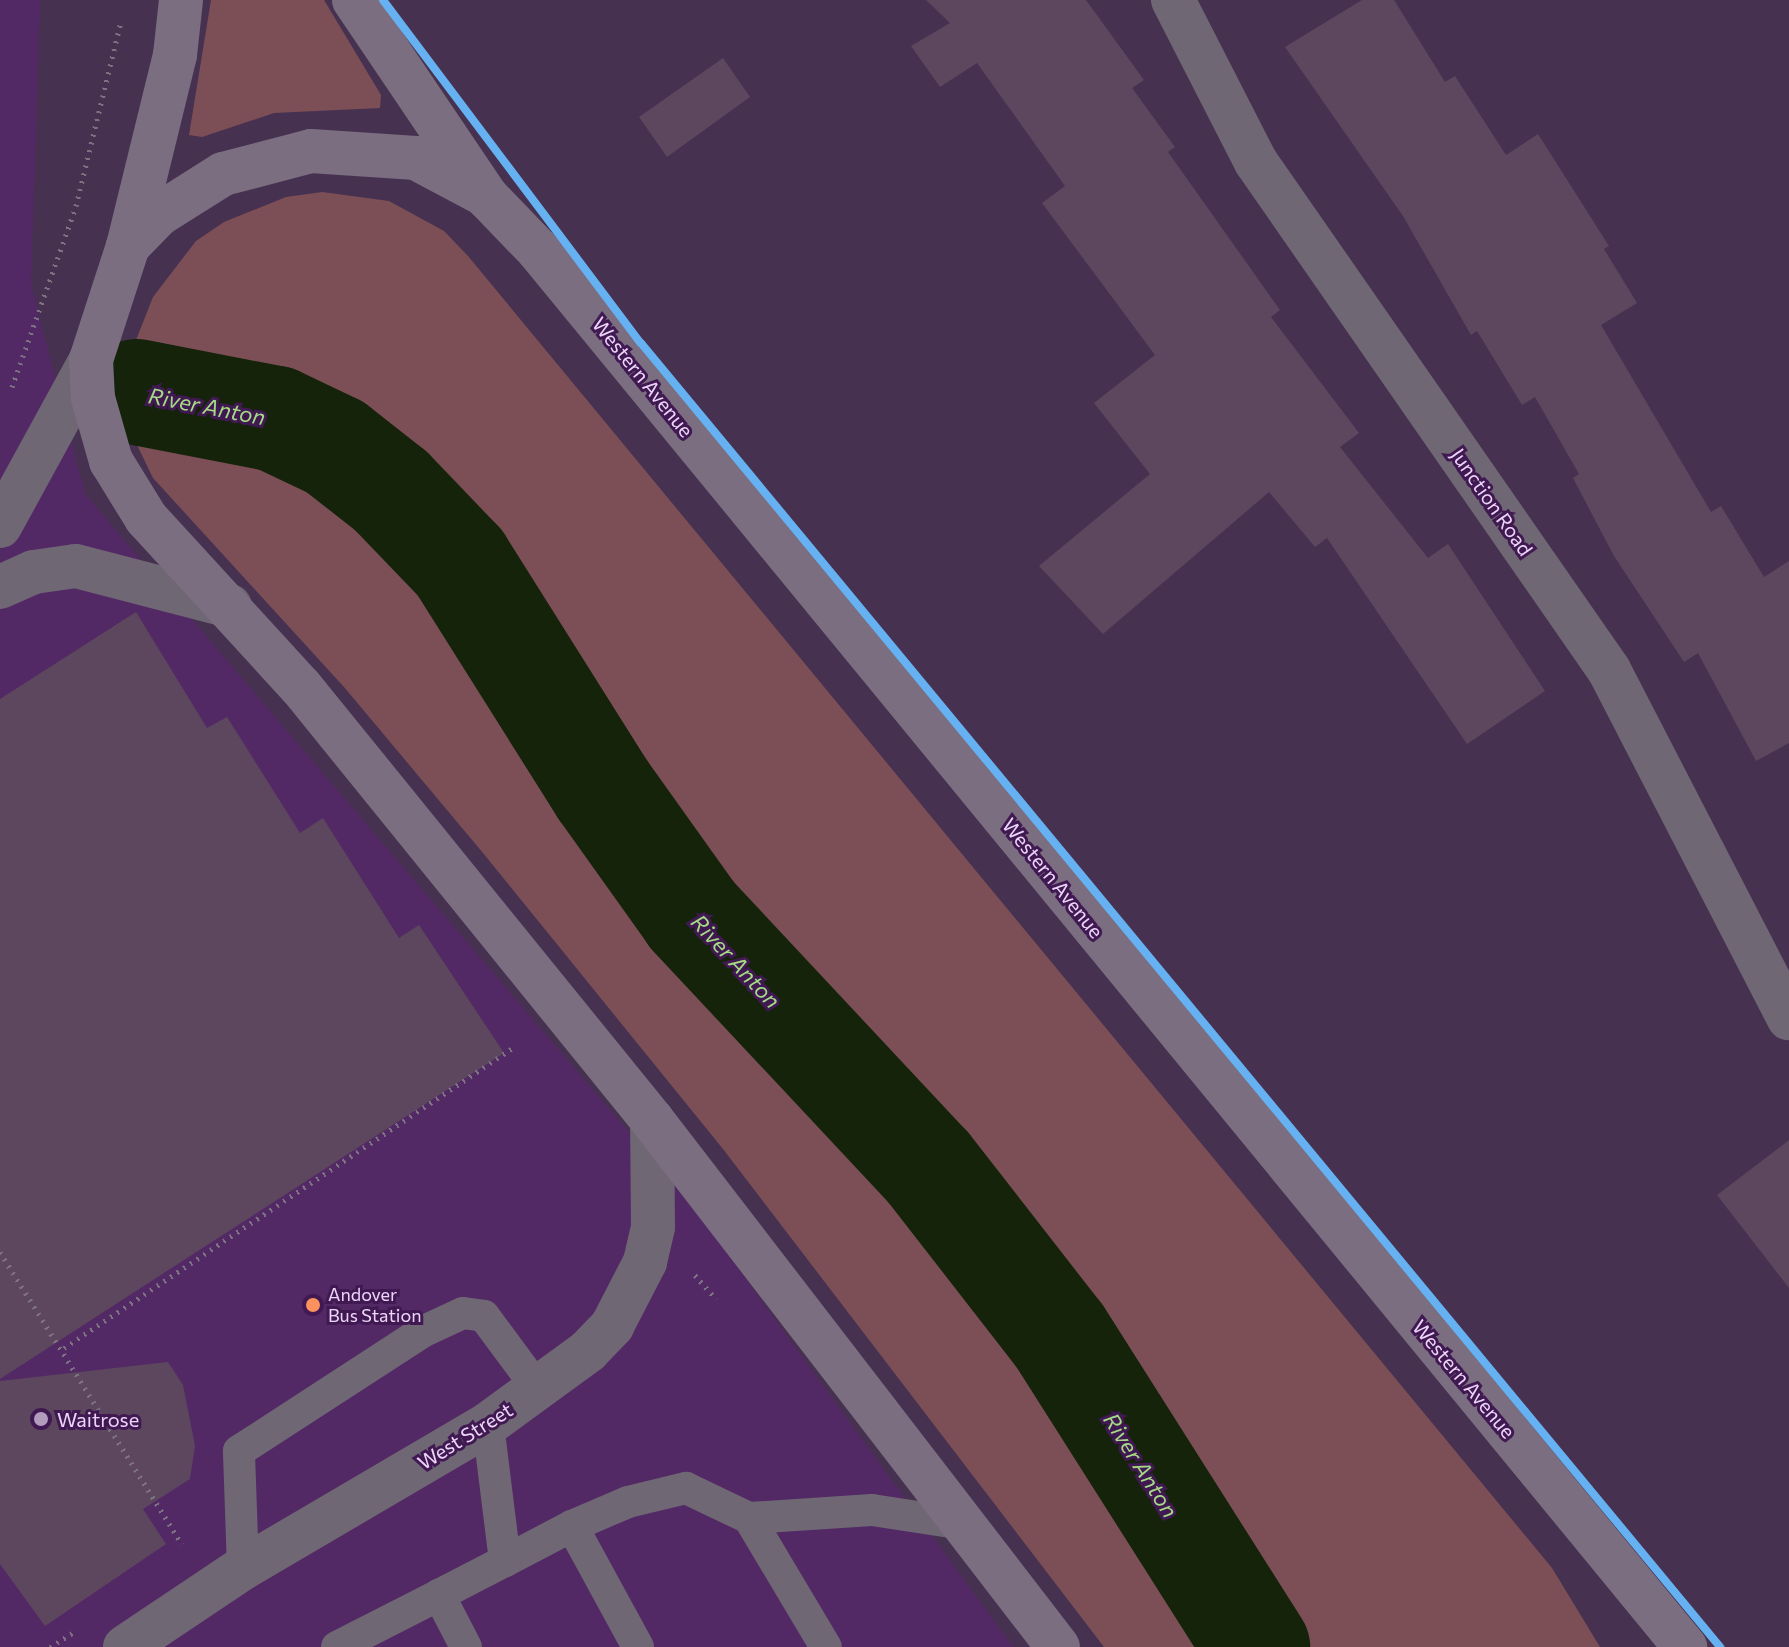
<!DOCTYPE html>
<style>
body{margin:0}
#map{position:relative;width:1789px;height:1647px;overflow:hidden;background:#473150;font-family:Commissioner,sans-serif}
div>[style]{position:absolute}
.built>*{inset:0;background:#532965}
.green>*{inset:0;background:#7c4f57}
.river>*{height:106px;margin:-53px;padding:0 53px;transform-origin:53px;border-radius:53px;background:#14230a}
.building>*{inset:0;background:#5c475f}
.path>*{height:5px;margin-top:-2.5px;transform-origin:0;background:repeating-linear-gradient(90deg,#7d7282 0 2px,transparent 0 8px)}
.service>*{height:32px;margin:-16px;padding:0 16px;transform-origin:16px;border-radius:16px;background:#6f6774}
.minor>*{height:44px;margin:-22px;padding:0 22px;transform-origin:22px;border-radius:22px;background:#6f6774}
.primary>*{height:44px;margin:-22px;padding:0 22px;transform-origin:22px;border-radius:22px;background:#7b6e80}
.rail-1>*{height:8px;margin:-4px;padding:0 4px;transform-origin:4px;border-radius:4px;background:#66b1f2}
.dots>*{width:22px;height:22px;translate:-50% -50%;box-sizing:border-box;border:4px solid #411952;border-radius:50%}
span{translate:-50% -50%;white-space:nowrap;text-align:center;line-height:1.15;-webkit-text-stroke:6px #411952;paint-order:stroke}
.bus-label{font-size:18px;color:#ecd6f8}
.left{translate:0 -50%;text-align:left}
.street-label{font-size:20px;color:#ecd6f8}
.poi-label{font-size:20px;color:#ecd6f8}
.water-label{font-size:22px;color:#a5db84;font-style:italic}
</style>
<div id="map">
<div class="built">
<div style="clip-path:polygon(0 0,40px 0,31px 284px,85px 494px,697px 1212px,1013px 1647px,0 1647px)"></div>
</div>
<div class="green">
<div style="clip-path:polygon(211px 0,324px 0,381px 95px,380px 108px,274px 113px,202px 137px,189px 135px)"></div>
<div style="clip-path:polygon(322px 192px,389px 201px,444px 231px,468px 256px,1552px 1568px,1600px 1647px,1104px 1647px,723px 1149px,483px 853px,344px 687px,153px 478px,138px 447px,127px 398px,136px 340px,153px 297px,196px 241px,224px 222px,286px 197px)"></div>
</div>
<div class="river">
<div style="left:137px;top:392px;width:142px;rotate:11deg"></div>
<div style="left:276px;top:419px;width:65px;rotate:25.4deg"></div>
<div style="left:335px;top:447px;width:71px;rotate:38.2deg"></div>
<div style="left:391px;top:491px;width:100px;rotate:46.2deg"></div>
<div style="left:460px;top:563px;width:268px;rotate:57.8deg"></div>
<div style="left:603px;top:790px;width:153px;rotate:54.5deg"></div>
<div style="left:692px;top:915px;width:345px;rotate:46.9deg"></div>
<div style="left:928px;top:1167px;width:213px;rotate:52.1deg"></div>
<div style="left:1059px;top:1335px;width:370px;rotate:57.6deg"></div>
</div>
<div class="building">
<div style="clip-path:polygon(926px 0,1086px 0,1144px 80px,1132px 88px,1175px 147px,1168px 152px,1280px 310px,1271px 317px,1359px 433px,1340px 447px,1428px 558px,1448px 544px,1545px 691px,1467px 744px,1327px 538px,1315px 547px,1269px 492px,1103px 634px,1039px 566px,1150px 474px,1094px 403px,1155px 355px,1042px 203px,1065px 186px,977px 63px,940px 87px,911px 46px,950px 23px)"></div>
<div style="clip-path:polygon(1362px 0,1394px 0,1445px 82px,1455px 76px,1506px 155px,1538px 134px,1609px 246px,1604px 249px,1637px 303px,1601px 325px,1711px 512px,1721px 506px,1764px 577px,1789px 561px,1789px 743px,1756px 761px,1698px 653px,1684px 662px,1614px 556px,1573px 478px,1579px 474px,1535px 397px,1522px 405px,1477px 331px,1471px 335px,1403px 216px,1285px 47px)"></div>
<div style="clip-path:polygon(723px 58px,750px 97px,667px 157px,639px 117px)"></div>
<div style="clip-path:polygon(136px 612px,207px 728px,227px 717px,300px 833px,323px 818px,399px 938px,419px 925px,504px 1053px,0 1379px,0 699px)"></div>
<div style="clip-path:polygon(1789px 1140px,1789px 1288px,1717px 1195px)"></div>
<div style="clip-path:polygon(168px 1362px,183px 1385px,195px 1446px,190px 1479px,143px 1509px,166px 1544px,45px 1626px,0 1564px,0 1381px)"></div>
</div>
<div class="path">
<div style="left:12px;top:387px;width:192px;rotate:-70.5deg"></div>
<div style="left:76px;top:206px;width:189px;rotate:-76.3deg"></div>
<div style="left:0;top:1252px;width:344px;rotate:58.1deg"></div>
<div style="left:695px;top:1275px;width:32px;rotate:49deg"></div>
<div style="left:64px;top:1348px;width:541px;rotate:-33.78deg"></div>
<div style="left:50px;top:1647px;width:28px;rotate:-32deg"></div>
</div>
<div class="service">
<div style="left:749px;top:1518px;width:150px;rotate:59.2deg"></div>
<div style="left:505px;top:1561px;width:76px;rotate:-27.6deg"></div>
<div style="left:243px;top:1568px;width:117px;rotate:-92deg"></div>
<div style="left:239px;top:1451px;width:218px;rotate:-33deg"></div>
<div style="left:422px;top:1332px;width:45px;rotate:-24.9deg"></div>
<div style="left:463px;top:1313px;width:21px;rotate:8deg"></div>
<div style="left:484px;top:1316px;width:91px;rotate:53.5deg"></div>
<div style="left:337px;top:1647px;width:114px;rotate:-27deg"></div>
<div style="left:466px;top:1647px;width:59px;rotate:-117.4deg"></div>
<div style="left:439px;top:1595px;width:74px;rotate:-27.3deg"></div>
<div style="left:505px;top:1561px;width:138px;rotate:-97.1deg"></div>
<div style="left:638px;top:1647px;width:138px;rotate:-118.6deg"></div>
<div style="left:572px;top:1526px;width:61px;rotate:-23.2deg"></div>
<div style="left:628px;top:1502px;width:60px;rotate:-13.6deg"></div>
<div style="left:686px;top:1488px;width:70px;rotate:25.5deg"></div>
<div style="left:749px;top:1518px;width:123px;rotate:-3.7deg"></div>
<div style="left:872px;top:1510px;width:86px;rotate:8.7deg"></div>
</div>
<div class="minor">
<div style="left:1173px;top:0;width:182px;rotate:62.9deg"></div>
<div style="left:1256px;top:162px;width:619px;rotate:55.21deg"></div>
<div style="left:1609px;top:670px;width:392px;rotate:62.7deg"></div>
<div style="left:0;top:526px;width:189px;rotate:-61.3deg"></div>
<div style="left:0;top:587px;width:37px;rotate:-24deg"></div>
<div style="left:34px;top:572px;width:42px;rotate:-8.1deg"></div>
<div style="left:76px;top:566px;width:159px;rotate:14.6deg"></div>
<div style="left:125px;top:1647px;width:142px;rotate:-33.8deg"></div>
<div style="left:243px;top:1568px;width:284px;rotate:-30.4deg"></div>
<div style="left:488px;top:1424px;width:124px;rotate:-36.1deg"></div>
<div style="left:588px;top:1351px;width:35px;rotate:-46deg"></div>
<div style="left:612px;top:1326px;width:72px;rotate:-62.7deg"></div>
<div style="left:645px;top:1262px;width:36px;rotate:-77deg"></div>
<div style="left:653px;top:1227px;width:107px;rotate:-90.5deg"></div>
</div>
<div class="primary">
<div style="left:181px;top:0;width:55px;rotate:96.2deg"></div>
<div style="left:175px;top:55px;width:197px;rotate:103.8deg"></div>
<div style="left:128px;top:246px;width:120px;rotate:108deg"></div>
<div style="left:91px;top:360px;width:38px;rotate:87deg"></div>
<div style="left:93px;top:398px;width:66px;rotate:74.1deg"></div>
<div style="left:111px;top:461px;width:67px;rotate:58.4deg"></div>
<div style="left:146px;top:518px;width:229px;rotate:47.5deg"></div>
<div style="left:301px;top:687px;width:557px;rotate:50.97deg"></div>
<div style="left:652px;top:1120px;width:665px;rotate:52.39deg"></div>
<div style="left:354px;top:0;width:238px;rotate:56deg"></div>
<div style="left:487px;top:197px;width:74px;rotate:46.1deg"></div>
<div style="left:538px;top:250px;width:1808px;rotate:50.61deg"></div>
<div style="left:128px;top:246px;width:43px;rotate:-45.9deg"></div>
<div style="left:158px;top:215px;width:77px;rotate:-32.2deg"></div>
<div style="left:223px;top:174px;width:91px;rotate:-14.6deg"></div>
<div style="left:311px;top:151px;width:105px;rotate:3.8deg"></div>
<div style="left:416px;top:158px;width:72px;rotate:28deg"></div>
</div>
<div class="rail-1">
<div style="left:383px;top:0;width:429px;rotate:53.1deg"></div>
<div style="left:641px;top:343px;width:1693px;rotate:50.39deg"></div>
</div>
<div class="dots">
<div style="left:313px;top:1305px;background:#fa915f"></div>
<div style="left:41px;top:1419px;background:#b29cbd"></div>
</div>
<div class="bus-label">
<span class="left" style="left:328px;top:1305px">Andover<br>Bus Station</span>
</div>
<div class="street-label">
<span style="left:643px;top:377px;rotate:51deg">Western Avenue</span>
<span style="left:1492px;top:502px;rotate:55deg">Junction Road</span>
<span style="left:1053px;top:878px;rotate:51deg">Western Avenue</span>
<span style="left:1464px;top:1379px;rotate:50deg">Western Avenue</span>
<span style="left:465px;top:1436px;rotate:-32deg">West Street</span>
</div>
<div class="poi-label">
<span class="left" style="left:57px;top:1419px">Waitrose</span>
</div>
<div class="water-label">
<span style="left:207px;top:406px;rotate:11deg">River Anton</span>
<span style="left:736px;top:961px;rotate:47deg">River Anton</span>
<span style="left:1141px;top:1465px;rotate:58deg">River Anton</span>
</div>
</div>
